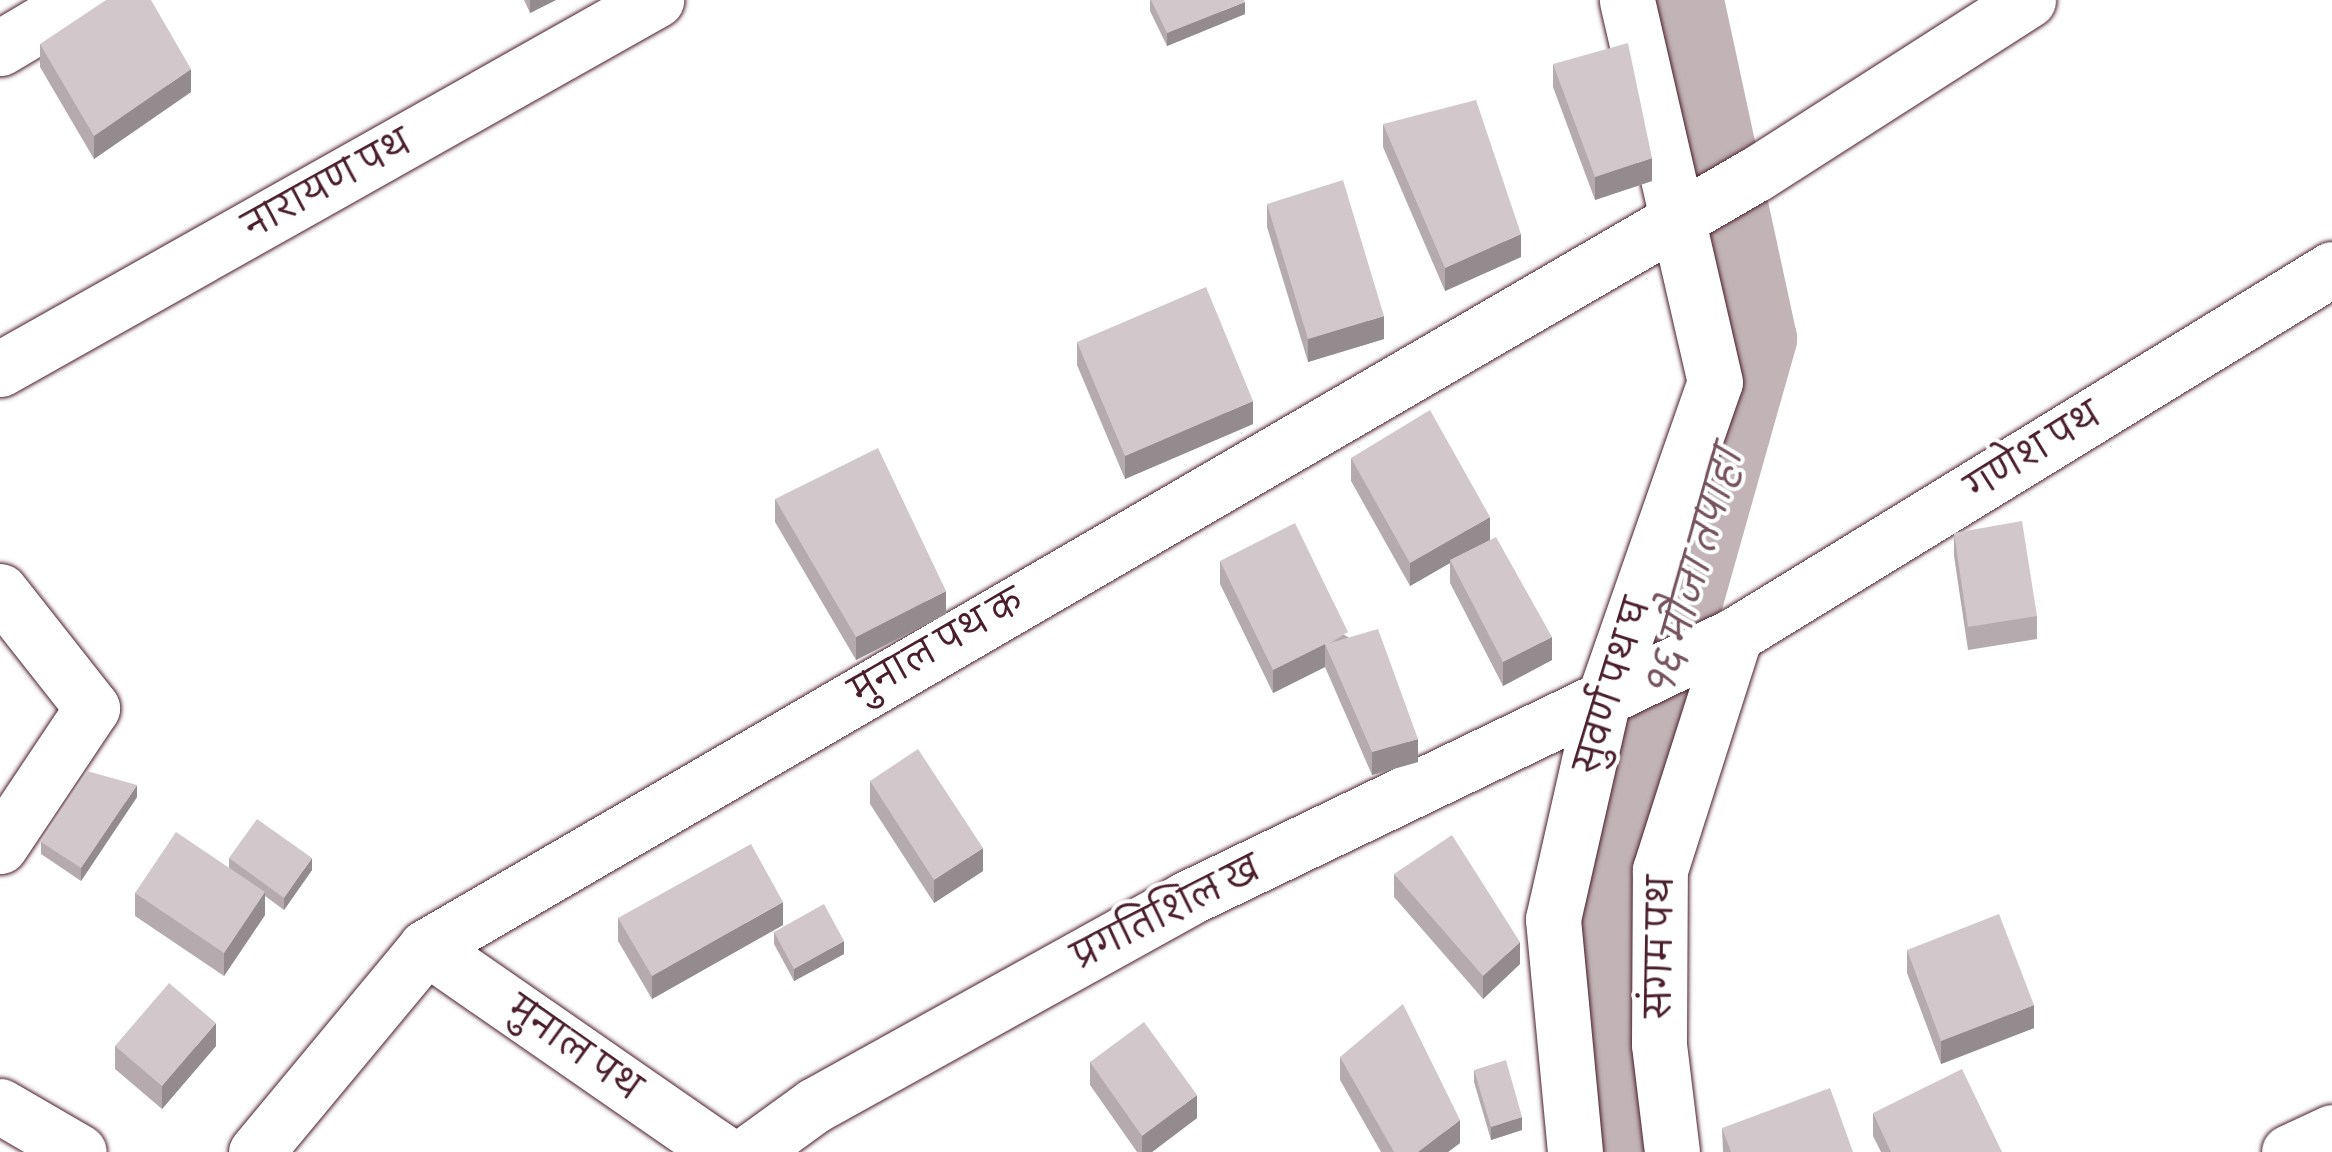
<!DOCTYPE html>
<meta charset="utf-8">
<style>
body{margin:0}
#map{position:relative;width:2332px;height:1152px;overflow:hidden;background:#fff;font-family:Pangolin,"Playpen Sans Deva",sans-serif}
div>[style]{position:absolute}
.canal>*{height:70px;margin:-35px;padding:0 35px;transform-origin:35px;border-radius:35px;background:#c1b3b6}
.roads{filter:drop-shadow(0 0 2px #4a1f2b) drop-shadow(0 0 2px #4a1f2b)}
.street>*{height:55px;margin:-27.5px;padding:0 27.5px;transform-origin:27.5px;border-radius:27.5px;background:#fff}
.secondary>*{height:55px;margin:-27.5px;padding:0 27.5px;transform-origin:27.5px;border-radius:27.5px;background:#fff}
.wall>*{inset:0;background:#b5abaf}
.shaded-wall>*{inset:0;background:#938b8e}
.building>*{inset:0;background:#d2c7cb}
span{translate:-50% -50%;white-space:nowrap;text-align:center;line-height:1.15;-webkit-text-stroke:8px #fff;paint-order:stroke}
.street-label{font-size:35px;color:#4a1f2b}
.water-label{font-size:38px;color:#74535c;font-style:italic}
</style>
<div id="map">
<div class="canal">
<div style="left:1625px;top:1152px;width:285px;rotate:-92.4deg"></div>
<div style="left:1613px;top:867px;width:549px;rotate:-74.24deg"></div>
<div style="left:1762px;top:339px;width:347px;rotate:-102.2deg"></div>
</div>
<div class="roads">
<div class="street">
<div style="left:0;top:48px;width:94px;rotate:-30.7deg"></div>
<div style="left:0;top:369px;width:753px;rotate:-29.36deg"></div>
<div style="left:0;top:591px;width:149px;rotate:51.8deg"></div>
<div style="left:92px;top:708px;width:166px;rotate:123.7deg"></div>
<div style="left:426px;top:947px;width:360px;rotate:34.7deg"></div>
<div style="left:256px;top:1152px;width:266px;rotate:-50.3deg"></div>
<div style="left:426px;top:947px;width:1538px;rotate:-30.17deg"></div>
<div style="left:1756px;top:174px;width:323px;rotate:-32.6deg"></div>
<div style="left:750px;top:1152px;width:80px;rotate:-35.9deg"></div>
<div style="left:815px;top:1105px;width:424px;rotate:-29deg"></div>
<div style="left:1186px;top:899px;width:609px;rotate:-25.68deg"></div>
<div style="left:1735px;top:635px;width:700px;rotate:-31.51deg"></div>
<div style="left:1575px;top:1152px;width:234px;rotate:-95.4deg"></div>
<div style="left:1553px;top:919px;width:217px;rotate:-77.2deg"></div>
<div style="left:1601px;top:707px;width:344px;rotate:-70.7deg"></div>
<div style="left:1715px;top:382px;width:392px;rotate:-103deg"></div>
<div style="left:1672px;top:1152px;width:109px;rotate:-96.9deg"></div>
<div style="left:1659px;top:1044px;width:174px;rotate:-89.7deg"></div>
<div style="left:1660px;top:870px;width:247px;rotate:-72.3deg"></div>
<div style="left:2289px;top:1152px;width:47px;rotate:-24.9deg"></div>
</div>
<div class="secondary">
<div style="left:0;top:1106px;width:91px;rotate:30.2deg"></div>
</div>
</div>
<div class="wall">
<div style="clip-path:polygon(524px 0,556px 0,530px 13px)"></div>
<div style="clip-path:polygon(1150px 0,1245px 14px,1167px 46px,1150px 11px)"></div>
<div style="clip-path:polygon(40px 44px,191px 92px,94px 159px,40px 67px)"></div>
<div style="clip-path:polygon(1553px 64px,1652px 181px,1595px 200px,1553px 87px)"></div>
<div style="clip-path:polygon(1383px 124px,1521px 257px,1445px 291px,1383px 147px)"></div>
<div style="clip-path:polygon(1267px 204px,1384px 339px,1308px 362px,1267px 227px)"></div>
<div style="clip-path:polygon(1077px 342px,1253px 424px,1125px 479px,1077px 365px)"></div>
<div style="clip-path:polygon(1351px 458px,1490px 540px,1552px 660px,1503px 686px,1450px 583px,1450px 563px,1410px 586px,1351px 481px)"></div>
<div style="clip-path:polygon(775px 499px,946px 614px,856px 660px,775px 522px)"></div>
<div style="clip-path:polygon(1954px 533px,2037px 616px,2037px 639px,1968px 650px,1954px 556px)"></div>
<div style="clip-path:polygon(1220px 561px,1348px 637px,1418px 762px,1372px 775px,1325px 667px,1273px 693px,1220px 584px)"></div>
<div style="clip-path:polygon(870px 781px,983px 871px,934px 903px,870px 804px)"></div>
<div style="clip-path:polygon(137px 797px,81px 881px,41px 854px,41px 842px)"></div>
<div style="clip-path:polygon(229px 858px,312px 870px,284px 910px,265px 896px,265px 915px,224px 976px,135px 916px,135px 893px,229px 868px)"></div>
<div style="clip-path:polygon(1394px 874px,1520px 964px,1483px 999px,1394px 897px)"></div>
<div style="clip-path:polygon(618px 918px,783px 925px,652px 999px,618px 941px)"></div>
<div style="clip-path:polygon(774px 932px,844px 954px,794px 981px,774px 944px)"></div>
<div style="clip-path:polygon(1907px 950px,2034px 1028px,1941px 1064px,1907px 973px)"></div>
<div style="clip-path:polygon(115px 1046px,216px 1046px,162px 1109px,115px 1069px)"></div>
<div style="clip-path:polygon(1340px 1057px,1460px 1143px,1448px 1152px,1381px 1152px,1340px 1080px)"></div>
<div style="clip-path:polygon(1090px 1062px,1197px 1118px,1152px 1152px,1137px 1152px,1090px 1085px)"></div>
<div style="clip-path:polygon(1474px 1070px,1522px 1130px,1491px 1140px,1474px 1082px)"></div>
<div style="clip-path:polygon(1873px 1113px,2002px 1152px,1881px 1152px,1873px 1136px)"></div>
<div style="clip-path:polygon(1722px 1128px,1853px 1152px,1723px 1152px)"></div>
</div>
<div class="shaded-wall">
<div style="clip-path:polygon(530px 0,556px 0,530px 13px)"></div>
<div style="clip-path:polygon(1245px 2px,1245px 14px,1167px 46px,1167px 33px)"></div>
<div style="clip-path:polygon(191px 69px,191px 92px,94px 159px,94px 136px)"></div>
<div style="clip-path:polygon(1652px 158px,1652px 181px,1595px 200px,1595px 177px)"></div>
<div style="clip-path:polygon(1521px 234px,1521px 257px,1445px 291px,1445px 268px)"></div>
<div style="clip-path:polygon(1384px 316px,1384px 339px,1308px 362px,1308px 339px)"></div>
<div style="clip-path:polygon(1253px 401px,1253px 424px,1125px 479px,1125px 456px)"></div>
<div style="clip-path:polygon(1490px 517px,1490px 540px,1450px 560px,1450px 563px,1410px 586px,1410px 563px)"></div>
<div style="clip-path:polygon(946px 591px,946px 614px,856px 660px,856px 637px)"></div>
<div style="clip-path:polygon(1552px 637px,1552px 660px,1503px 686px,1503px 662px)"></div>
<div style="clip-path:polygon(1325px 644px,1325px 667px,1273px 693px,1273px 670px)"></div>
<div style="clip-path:polygon(1418px 739px,1418px 762px,1372px 775px,1372px 752px)"></div>
<div style="clip-path:polygon(137px 785px,137px 797px,81px 881px,81px 868px)"></div>
<div style="clip-path:polygon(983px 848px,983px 871px,934px 903px,934px 880px)"></div>
<div style="clip-path:polygon(312px 858px,312px 870px,284px 910px,284px 898px)"></div>
<div style="clip-path:polygon(265px 892px,265px 915px,224px 976px,224px 953px)"></div>
<div style="clip-path:polygon(783px 902px,783px 925px,652px 999px,652px 976px)"></div>
<div style="clip-path:polygon(844px 941px,844px 954px,794px 981px,794px 969px)"></div>
<div style="clip-path:polygon(1520px 942px,1520px 964px,1483px 999px,1483px 976px)"></div>
<div style="clip-path:polygon(2034px 1005px,2034px 1028px,1941px 1064px,1941px 1041px)"></div>
<div style="clip-path:polygon(216px 1023px,216px 1046px,162px 1109px,162px 1086px)"></div>
<div style="clip-path:polygon(1197px 1095px,1197px 1118px,1152px 1152px,1142px 1152px,1142px 1136px)"></div>
<div style="clip-path:polygon(1522px 1117px,1522px 1130px,1491px 1140px,1491px 1127px)"></div>
<div style="clip-path:polygon(1460px 1120px,1460px 1143px,1448px 1152px,1418px 1152px)"></div>
</div>
<div class="building">
<div style="clip-path:polygon(106px 0,151px 0,191px 69px,94px 136px,40px 44px)"></div>
<div style="clip-path:polygon(1151px 0,1244px 0,1245px 2px,1167px 33px)"></div>
<div style="clip-path:polygon(1628px 43px,1652px 158px,1595px 177px,1553px 64px)"></div>
<div style="clip-path:polygon(1476px 100px,1521px 234px,1445px 268px,1383px 124px)"></div>
<div style="clip-path:polygon(1343px 180px,1384px 316px,1308px 339px,1267px 204px)"></div>
<div style="clip-path:polygon(1206px 287px,1253px 401px,1125px 456px,1077px 342px)"></div>
<div style="clip-path:polygon(1430px 410px,1490px 517px,1410px 563px,1351px 458px)"></div>
<div style="clip-path:polygon(878px 448px,946px 591px,856px 637px,775px 499px)"></div>
<div style="clip-path:polygon(2022px 521px,2037px 616px,1968px 627px,1954px 533px)"></div>
<div style="clip-path:polygon(1295px 523px,1348px 632px,1330px 643px,1378px 629px,1418px 739px,1372px 752px,1325px 644px,1273px 670px,1220px 561px)"></div>
<div style="clip-path:polygon(1496px 537px,1552px 637px,1503px 662px,1450px 560px)"></div>
<div style="clip-path:polygon(918px 749px,983px 848px,934px 880px,870px 781px)"></div>
<div style="clip-path:polygon(87px 771px,137px 785px,81px 868px,41px 842px)"></div>
<div style="clip-path:polygon(257px 819px,312px 858px,284px 898px,229px 858px)"></div>
<div style="clip-path:polygon(176px 832px,265px 892px,224px 953px,135px 893px)"></div>
<div style="clip-path:polygon(1452px 835px,1520px 942px,1483px 976px,1394px 874px)"></div>
<div style="clip-path:polygon(751px 844px,783px 902px,652px 976px,618px 918px)"></div>
<div style="clip-path:polygon(824px 904px,844px 941px,794px 969px,774px 932px)"></div>
<div style="clip-path:polygon(1999px 914px,2034px 1005px,1941px 1041px,1907px 950px)"></div>
<div style="clip-path:polygon(169px 983px,216px 1023px,162px 1086px,115px 1046px)"></div>
<div style="clip-path:polygon(1403px 1004px,1460px 1120px,1418px 1152px,1394px 1152px,1340px 1057px)"></div>
<div style="clip-path:polygon(1144px 1022px,1197px 1095px,1142px 1136px,1090px 1062px)"></div>
<div style="clip-path:polygon(1506px 1060px,1522px 1117px,1491px 1127px,1474px 1070px)"></div>
<div style="clip-path:polygon(1962px 1069px,2002px 1152px,1891px 1152px,1873px 1113px)"></div>
<div style="clip-path:polygon(1830px 1088px,1853px 1152px,1731px 1152px,1722px 1128px)"></div>
</div>
<div class="street-label">
<span style="left:328px;top:185px;rotate:-29deg">नारायण पथ</span>
<span style="left:2034px;top:452px;rotate:-32deg">गणेश पथ</span>
<span style="left:937px;top:647px;rotate:-30deg">मुनाल पथ क</span>
<span style="left:1613px;top:687px;rotate:-73deg">सुवर्ण पथ घ</span>
<span style="left:1167px;top:913px;rotate:-27deg">प्रगतिशिल ख</span>
<span style="left:1661px;top:948px;rotate:-89deg">संगम पथ</span>
<span style="left:574px;top:1049px;rotate:35deg">मुनाल पथ</span>
</div>
<div class="water-label">
<span style="left:1696px;top:573px;rotate:-74deg">१६ मौजा तपाहा</span>
</div>
</div>
